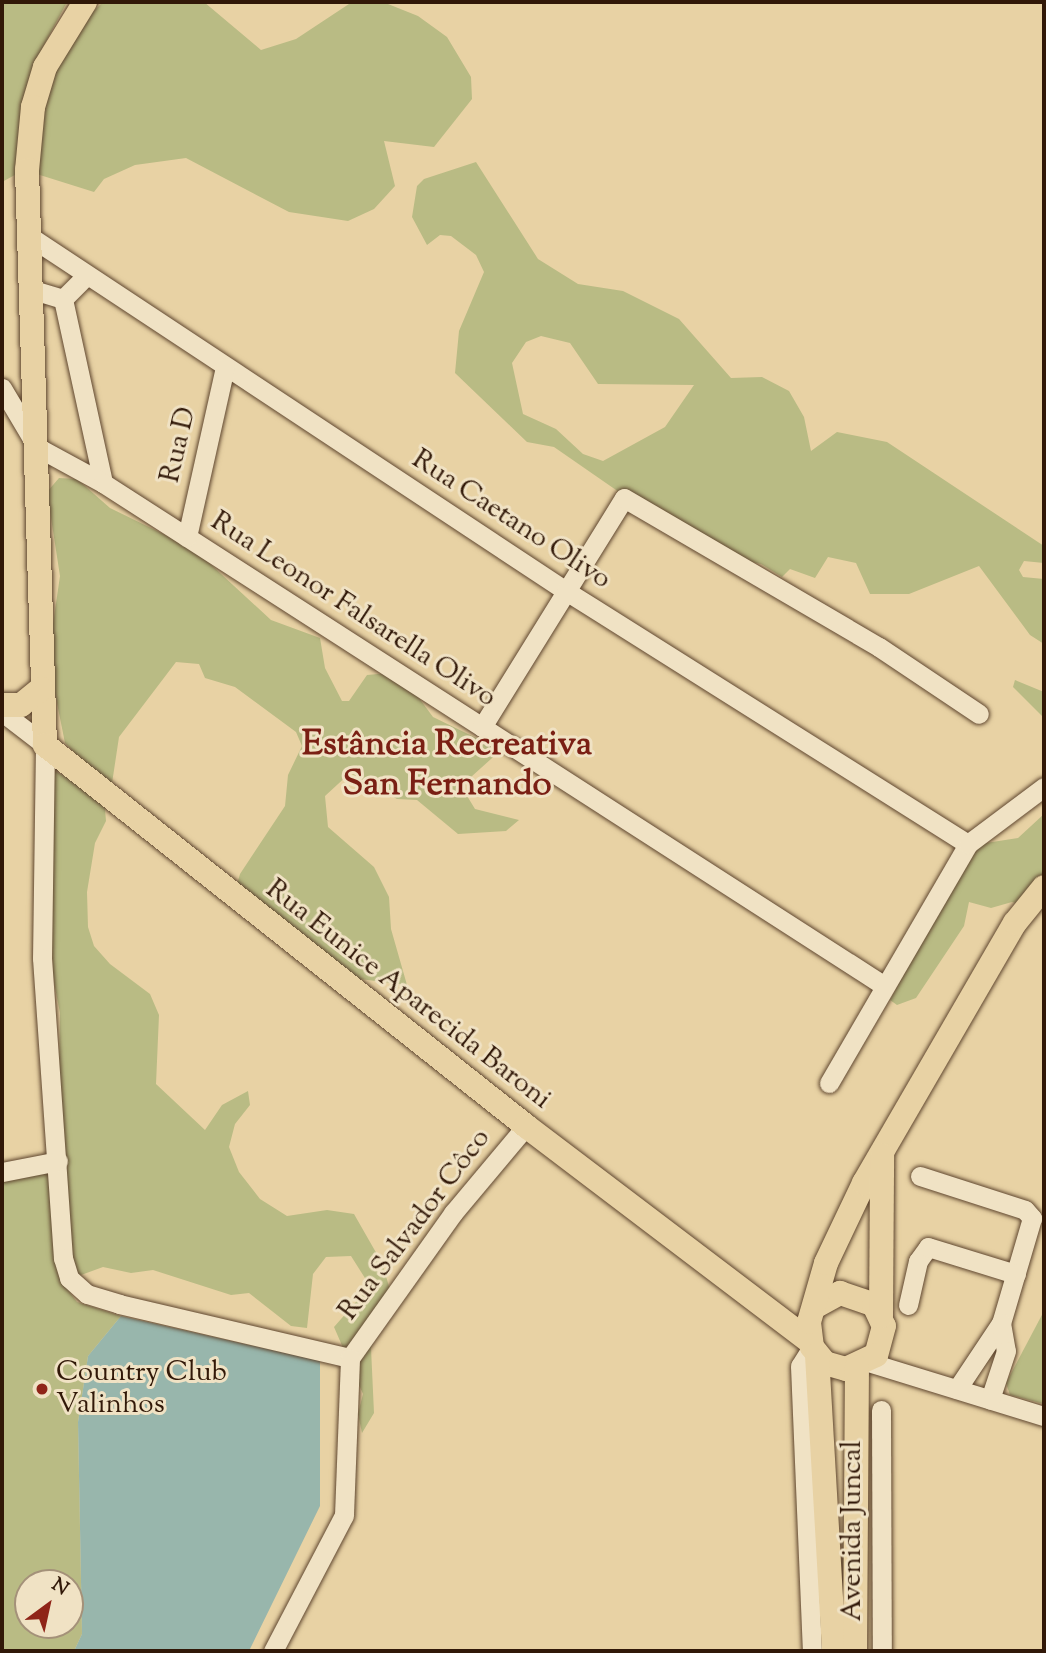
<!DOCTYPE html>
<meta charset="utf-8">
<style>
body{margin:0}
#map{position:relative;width:1046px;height:1653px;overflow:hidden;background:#e8d2a4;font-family:"Sorts Mill Goudy",serif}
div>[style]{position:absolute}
.green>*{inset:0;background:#b9bb84}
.water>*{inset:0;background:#98b6ac}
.roads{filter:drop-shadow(0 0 2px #5f462f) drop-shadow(0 0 2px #5f462f)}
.minor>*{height:19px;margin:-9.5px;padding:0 9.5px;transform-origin:9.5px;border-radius:9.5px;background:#f0e2c4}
.major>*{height:24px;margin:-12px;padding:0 12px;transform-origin:12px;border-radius:12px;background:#e8d2a4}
.dots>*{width:19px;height:19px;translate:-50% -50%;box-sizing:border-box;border:4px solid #f0e2c4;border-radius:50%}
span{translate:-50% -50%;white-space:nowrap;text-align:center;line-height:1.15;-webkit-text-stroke:6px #f0e2c4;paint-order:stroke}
.street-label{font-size:28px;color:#311808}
.poi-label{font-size:28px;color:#311808}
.left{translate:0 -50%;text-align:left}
.district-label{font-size:35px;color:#7a1f14;font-weight:700}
.frame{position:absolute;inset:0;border:4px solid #311808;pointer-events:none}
.north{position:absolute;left:14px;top:1569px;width:70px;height:70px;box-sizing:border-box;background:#f0e2c4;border:2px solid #a49179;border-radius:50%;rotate:33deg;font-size:19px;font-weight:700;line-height:28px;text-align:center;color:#311808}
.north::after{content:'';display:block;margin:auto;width:24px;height:32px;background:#8f2418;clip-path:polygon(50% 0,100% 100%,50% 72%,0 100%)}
</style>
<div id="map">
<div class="green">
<div style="clip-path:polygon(2px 2px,67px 2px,42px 49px,53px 51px,103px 2px,204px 2px,261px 50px,296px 39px,352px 2px,383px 2px,418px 16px,447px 37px,471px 77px,472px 99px,434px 147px,384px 141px,395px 186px,374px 209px,348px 221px,289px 212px,186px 158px,135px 165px,104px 179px,94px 192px,24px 170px,2px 182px)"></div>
<div style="clip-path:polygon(evenodd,476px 162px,538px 259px,578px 284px,623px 291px,679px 319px,731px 378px,762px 377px,789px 391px,804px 417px,811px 451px,837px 432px,887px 442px,1044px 546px,1044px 563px,1024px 561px,1019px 570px,1023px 577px,1044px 579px,1044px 644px,1030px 635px,979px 566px,909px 594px,870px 594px,856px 563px,828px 557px,815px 578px,790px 569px,782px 577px,761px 564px,707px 553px,554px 447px,527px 442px,455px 373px,459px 331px,484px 272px,476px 255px,451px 236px,440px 235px,427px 245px,412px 217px,417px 186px,424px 179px,476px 162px,541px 336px,570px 343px,598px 384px,694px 385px,665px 427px,603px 461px,583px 454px,556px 429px,523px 414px,512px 363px,526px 342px,541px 336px)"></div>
<div style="clip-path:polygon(59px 478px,77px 479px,110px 508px,194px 549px,271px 620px,320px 638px,325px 668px,342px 701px,349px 701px,367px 675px,389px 673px,413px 690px,433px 717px,501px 750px,461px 786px,475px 809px,519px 820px,506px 831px,458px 834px,417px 800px,397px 799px,350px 773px,325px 796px,328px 827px,374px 867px,389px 897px,391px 929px,407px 985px,352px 978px,236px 888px,240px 874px,285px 806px,288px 775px,302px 746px,296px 732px,235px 687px,205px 678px,199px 664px,176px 662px,119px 737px,111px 790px,65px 743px,48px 658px,60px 576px,47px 492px)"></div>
<div style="clip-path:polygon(1015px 680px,1044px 692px,1044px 718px,1013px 687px)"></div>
<div style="clip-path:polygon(evenodd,55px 771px,104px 798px,106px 821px,95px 843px,87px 892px,88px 927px,94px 946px,110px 964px,150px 994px,159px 1015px,156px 1084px,205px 1130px,222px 1105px,248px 1091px,250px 1105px,235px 1124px,229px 1147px,239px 1172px,260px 1199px,287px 1216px,327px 1210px,354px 1214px,382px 1263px,391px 1293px,371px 1348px,374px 1413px,362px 1433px,358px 1414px,363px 1394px,334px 1327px,370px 1286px,351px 1256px,326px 1257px,313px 1274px,307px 1328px,291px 1326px,249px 1293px,231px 1295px,153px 1270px,131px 1273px,103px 1267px,62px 1282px,77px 1302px,121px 1316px,88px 1356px,78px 1422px,82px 1634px,74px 1651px,2px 1651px,2px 1179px,58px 1150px,60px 1013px,53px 977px,49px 860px,55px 771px,28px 1583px,70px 1583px,70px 1625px,28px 1625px,28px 1583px)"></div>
<div style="clip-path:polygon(1044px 814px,1044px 905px,1040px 909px,1012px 902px,991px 908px,969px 902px,964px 926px,916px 998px,897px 1005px,890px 1000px,973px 845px,1018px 838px)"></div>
<div style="clip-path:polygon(1044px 1311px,1044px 1404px,1010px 1395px,1006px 1383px)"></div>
</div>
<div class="water">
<div style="clip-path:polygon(121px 1316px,320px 1361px,320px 1506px,249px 1651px,74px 1651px,82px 1634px,78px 1422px,88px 1356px)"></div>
</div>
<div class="roads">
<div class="minor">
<div style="left:29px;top:236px;width:644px;rotate:33.47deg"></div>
<div style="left:566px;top:591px;width:475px;rotate:32.2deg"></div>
<div style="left:30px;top:289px;width:34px;rotate:17deg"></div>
<div style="left:63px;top:299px;width:31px;rotate:-45deg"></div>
<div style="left:63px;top:299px;width:188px;rotate:77.7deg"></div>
<div style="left:2px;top:388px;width:69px;rotate:59.3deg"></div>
<div style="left:37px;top:447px;width:75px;rotate:28.6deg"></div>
<div style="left:103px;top:483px;width:928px;rotate:32.76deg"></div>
<div style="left:187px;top:537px;width:174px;rotate:-77.4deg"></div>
<div style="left:2px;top:712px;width:54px;rotate:37.5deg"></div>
<div style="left:45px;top:745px;width:213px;rotate:90.8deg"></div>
<div style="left:42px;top:958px;width:301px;rotate:86deg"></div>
<div style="left:63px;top:1258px;width:21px;rotate:73deg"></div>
<div style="left:69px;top:1278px;width:24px;rotate:42deg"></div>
<div style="left:87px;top:1294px;width:34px;rotate:17deg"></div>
<div style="left:119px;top:1304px;width:237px;rotate:13.2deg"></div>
<div style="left:482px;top:727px;width:269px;rotate:-58.2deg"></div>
<div style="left:624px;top:498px;width:295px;rotate:30.3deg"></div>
<div style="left:879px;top:647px;width:120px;rotate:33.8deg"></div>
<div style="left:829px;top:1083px;width:276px;rotate:-59.8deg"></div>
<div style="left:968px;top:844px;width:95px;rotate:-36.9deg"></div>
<div style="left:2px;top:1172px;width:57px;rotate:-11.1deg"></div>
<div style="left:920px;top:1176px;width:110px;rotate:17.9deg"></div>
<div style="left:1025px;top:1210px;width:11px;rotate:49deg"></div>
<div style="left:1032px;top:1218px;width:109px;rotate:106.4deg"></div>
<div style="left:908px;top:1305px;width:45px;rotate:-77.2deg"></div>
<div style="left:918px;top:1261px;width:17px;rotate:-54deg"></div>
<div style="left:928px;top:1247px;width:92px;rotate:17.1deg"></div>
<div style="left:812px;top:1347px;width:22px;rotate:122deg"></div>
<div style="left:800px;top:1366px;width:285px;rotate:87.6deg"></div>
<div style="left:350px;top:1358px;width:178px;rotate:-54.6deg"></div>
<div style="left:453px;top:1213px;width:114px;rotate:-50deg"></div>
<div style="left:868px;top:1362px;width:184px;rotate:17.1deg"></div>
<div style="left:957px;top:1389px;width:79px;rotate:-56.3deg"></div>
<div style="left:1001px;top:1323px;width:28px;rotate:80deg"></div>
<div style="left:1006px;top:1351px;width:51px;rotate:108.4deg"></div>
<div style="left:881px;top:1410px;width:241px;rotate:89.8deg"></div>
<div style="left:273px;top:1651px;width:153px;rotate:-62.4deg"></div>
<div style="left:344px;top:1515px;width:157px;rotate:-87.8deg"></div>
</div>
<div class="major">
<div style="left:85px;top:2px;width:76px;rotate:121.6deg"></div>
<div style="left:45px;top:67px;width:42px;rotate:106.7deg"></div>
<div style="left:33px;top:107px;width:63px;rotate:95.4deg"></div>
<div style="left:27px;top:170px;width:575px;rotate:88.21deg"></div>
<div style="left:45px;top:745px;width:614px;rotate:38.38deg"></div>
<div style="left:526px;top:1126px;width:355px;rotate:37.2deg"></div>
<div style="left:2px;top:705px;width:19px"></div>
<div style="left:21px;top:705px;width:26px;rotate:-39deg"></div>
<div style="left:818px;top:1305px;width:25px;rotate:-29deg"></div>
<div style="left:840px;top:1293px;width:36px;rotate:19deg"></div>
<div style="left:874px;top:1305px;width:23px;rotate:65deg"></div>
<div style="left:884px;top:1326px;width:30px;rotate:105deg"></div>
<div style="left:876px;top:1355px;width:33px;rotate:155deg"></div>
<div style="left:846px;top:1369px;width:22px;rotate:-164deg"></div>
<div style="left:825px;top:1363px;width:21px;rotate:-129deg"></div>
<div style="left:812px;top:1347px;width:25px;rotate:-97deg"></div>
<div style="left:809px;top:1322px;width:61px;rotate:-73.9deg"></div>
<div style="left:826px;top:1263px;width:89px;rotate:-64.6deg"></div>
<div style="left:864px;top:1183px;width:301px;rotate:-59.9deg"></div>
<div style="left:1015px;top:923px;width:46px;rotate:-51.1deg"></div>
<div style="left:881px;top:1316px;width:161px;rotate:-89.6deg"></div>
<div style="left:817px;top:1355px;width:296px;rotate:86.7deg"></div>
<div style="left:855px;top:1651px;width:284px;rotate:-89.6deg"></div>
</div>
</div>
<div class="dots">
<div style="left:42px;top:1389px;background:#8f2418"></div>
</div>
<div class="street-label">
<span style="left:179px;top:445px;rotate:-77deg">Rua D</span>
<span style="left:511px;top:520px;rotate:33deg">Rua Caetano Olivo</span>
<span style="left:353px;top:610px;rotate:33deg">Rua Leonor Falsarella Olivo</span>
<span style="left:408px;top:995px;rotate:38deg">Rua Eunice Aparecida Baroni</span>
<span style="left:415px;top:1225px;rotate:-53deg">Rua Salvador Côco</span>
<span style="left:853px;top:1531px;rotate:-90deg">Avenida Juncal</span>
</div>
<div class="poi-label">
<span class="left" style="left:56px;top:1389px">Country Club<br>Valinhos</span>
</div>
<div class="district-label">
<span style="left:447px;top:766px">Estância Recreativa<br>San Fernando</span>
</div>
<div class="frame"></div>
<div class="north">N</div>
</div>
